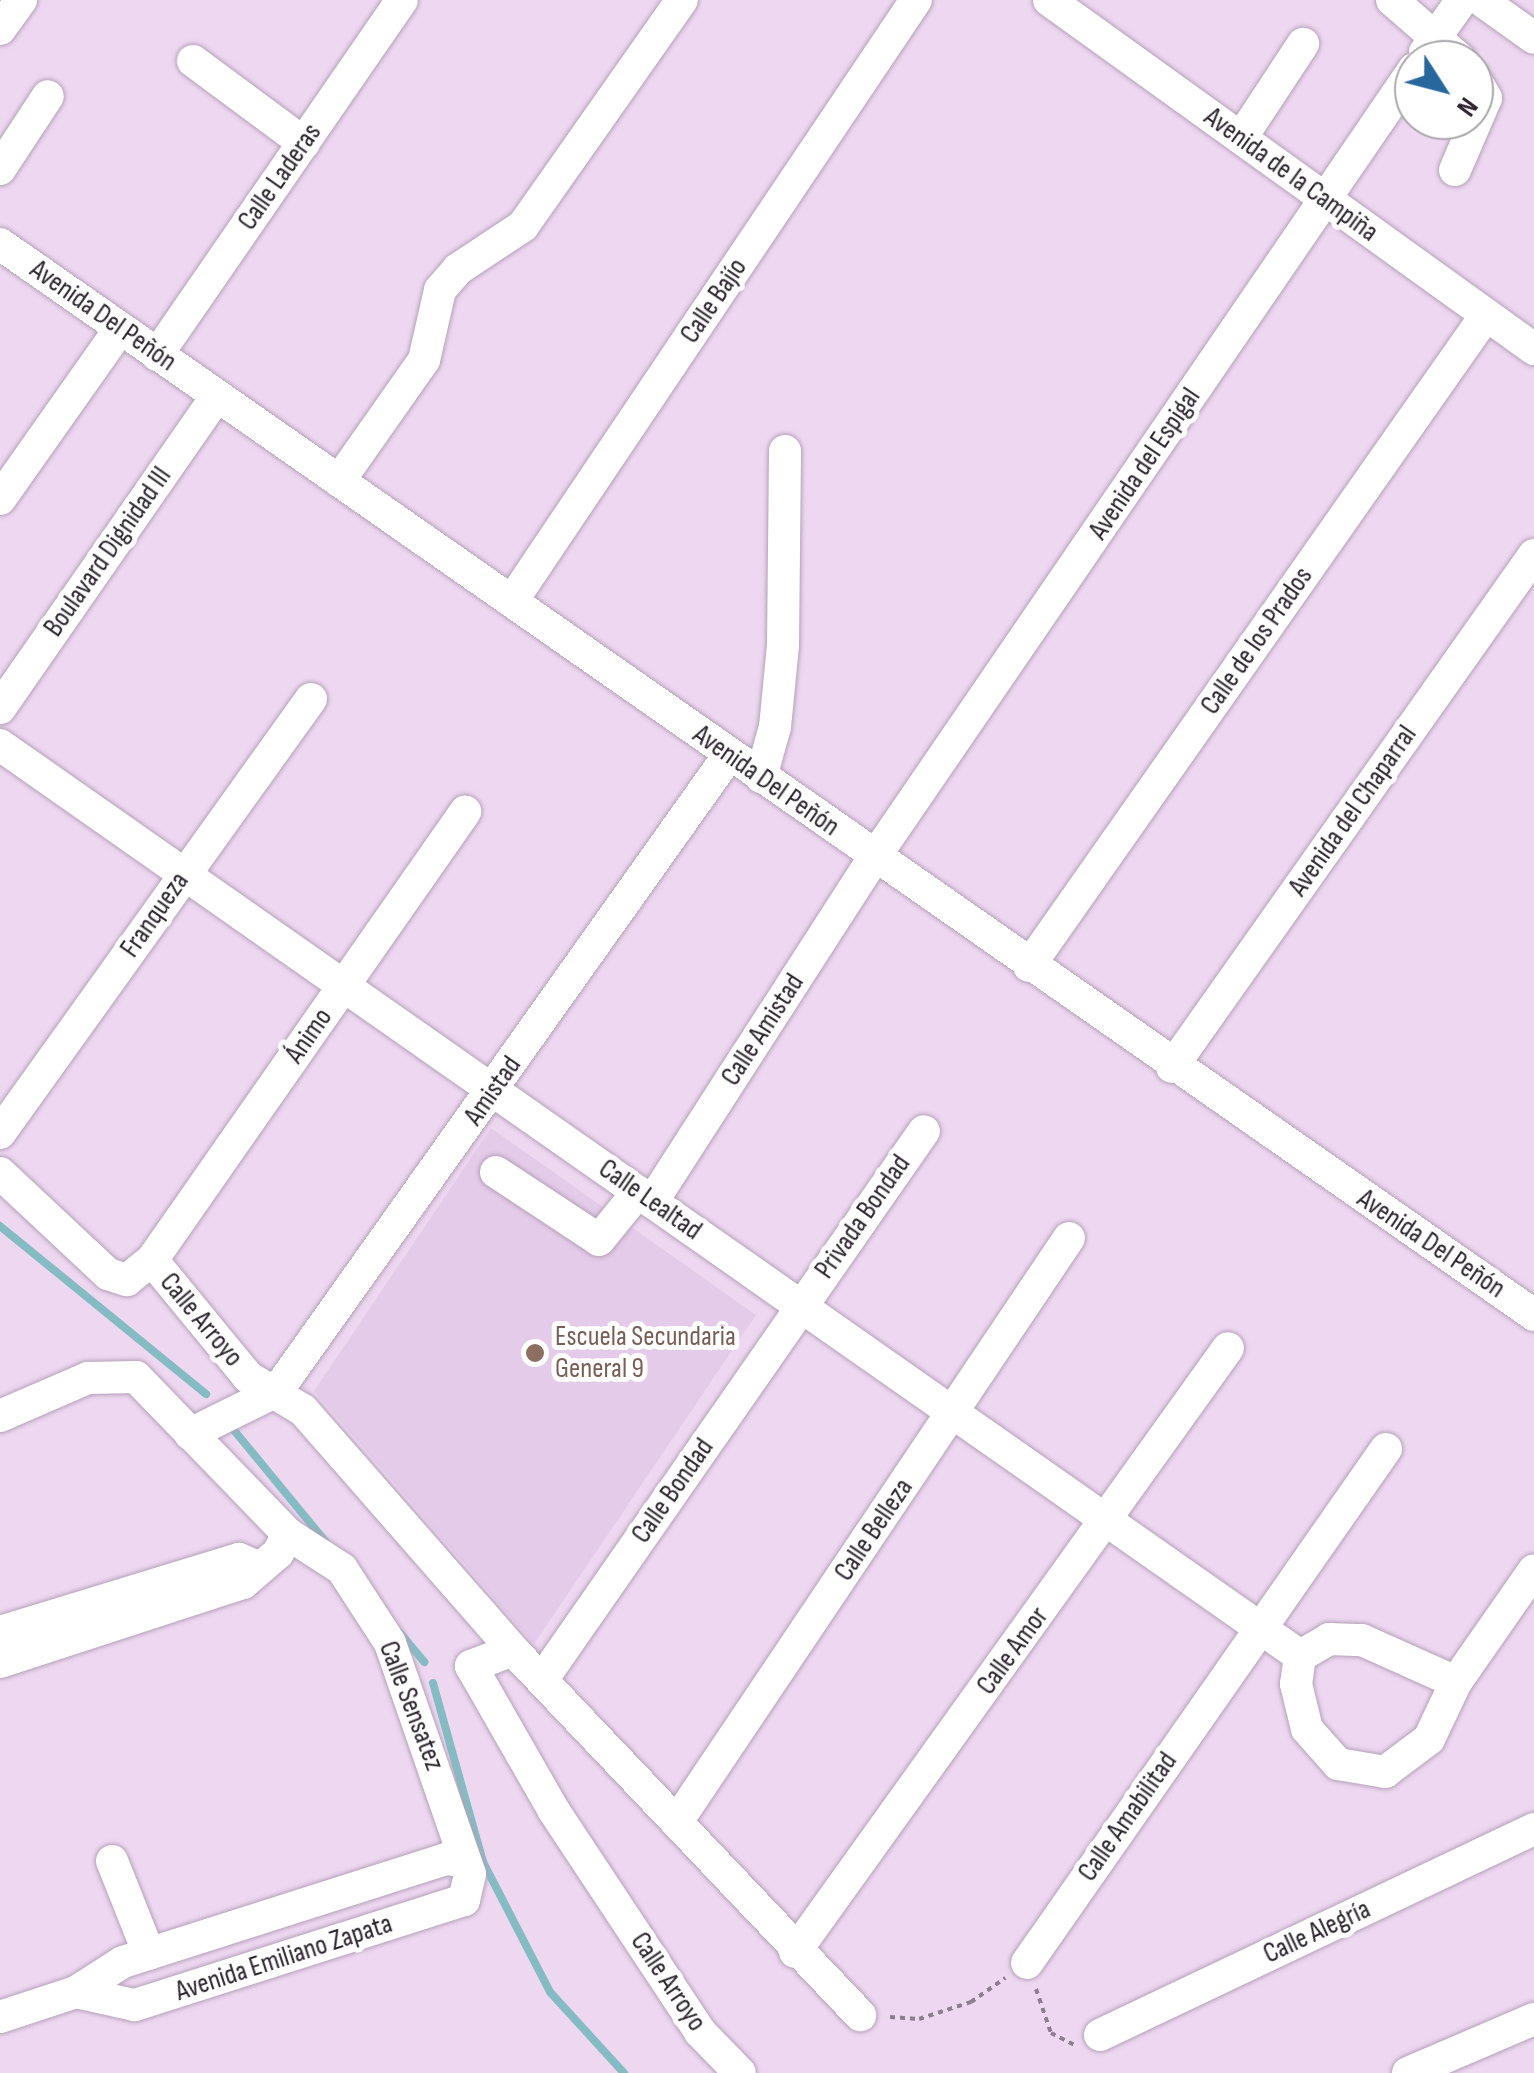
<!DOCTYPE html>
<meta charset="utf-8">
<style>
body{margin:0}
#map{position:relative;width:1534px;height:2073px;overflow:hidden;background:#eed8f1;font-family:"Sofia Sans Condensed",sans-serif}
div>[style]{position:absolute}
.built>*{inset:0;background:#e5cbea}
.stream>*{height:8px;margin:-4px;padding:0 4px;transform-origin:4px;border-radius:4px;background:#85bcc4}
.path>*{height:4px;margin-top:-2px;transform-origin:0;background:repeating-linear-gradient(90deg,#8c7d8f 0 5px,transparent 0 10px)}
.roads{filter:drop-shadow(0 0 2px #b5a1b9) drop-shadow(0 0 2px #b5a1b9)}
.minor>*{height:32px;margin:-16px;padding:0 16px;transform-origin:16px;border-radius:16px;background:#fff}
.dots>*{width:28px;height:28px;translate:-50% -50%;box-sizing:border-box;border:5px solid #fff;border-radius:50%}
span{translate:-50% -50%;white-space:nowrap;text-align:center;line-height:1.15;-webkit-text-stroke:10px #fff;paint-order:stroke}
.street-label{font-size:28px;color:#2b232d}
.education-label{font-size:28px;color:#785e54}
.left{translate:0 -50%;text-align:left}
.north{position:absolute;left:1394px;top:40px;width:100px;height:100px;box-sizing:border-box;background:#fff;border:2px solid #aaa7ab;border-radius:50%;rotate:126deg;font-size:28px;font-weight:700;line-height:40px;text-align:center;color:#2b232d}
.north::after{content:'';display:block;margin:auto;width:35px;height:45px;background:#27679e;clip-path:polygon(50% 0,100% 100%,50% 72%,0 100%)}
</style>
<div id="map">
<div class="built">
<div style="clip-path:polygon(491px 1128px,756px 1315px,534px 1644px,314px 1391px)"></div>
</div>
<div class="stream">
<div style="left:0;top:1226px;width:266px;rotate:39.2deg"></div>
<div style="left:233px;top:1429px;width:145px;rotate:50.6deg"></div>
<div style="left:400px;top:1633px;width:38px;rotate:50deg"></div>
<div style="left:433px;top:1683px;width:186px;rotate:74.4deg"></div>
<div style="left:483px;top:1862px;width:146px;rotate:62.7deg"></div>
<div style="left:550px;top:1992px;width:110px;rotate:47.6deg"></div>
</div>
<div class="path">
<div style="left:1036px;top:1989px;width:46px;rotate:71.2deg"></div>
<div style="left:1051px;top:2033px;width:27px;rotate:27deg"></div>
<div style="left:890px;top:2017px;width:29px;rotate:4deg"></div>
<div style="left:919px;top:2019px;width:55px;rotate:-18.1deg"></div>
<div style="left:971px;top:2002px;width:42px;rotate:-35.2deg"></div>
</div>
<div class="roads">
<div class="minor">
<div style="left:1049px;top:0;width:598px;rotate:35.74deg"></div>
<div style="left:1392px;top:0;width:91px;rotate:41deg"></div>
<div style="left:1481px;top:0;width:65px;rotate:35.6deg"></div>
<div style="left:0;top:29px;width:36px;rotate:-54deg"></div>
<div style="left:1425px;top:52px;width:64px;rotate:-54.6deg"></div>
<div style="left:193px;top:61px;width:138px;rotate:36.5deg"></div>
<div style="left:1241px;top:138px;width:113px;rotate:-56.6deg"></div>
<div style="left:0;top:169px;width:87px;rotate:-56.7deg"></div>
<div style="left:1455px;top:170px;width:78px;rotate:-66.7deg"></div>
<div style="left:1486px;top:98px;width:24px;rotate:-120deg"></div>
<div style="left:0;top:244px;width:1871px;rotate:34.92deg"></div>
<div style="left:157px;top:355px;width:431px;rotate:-55.4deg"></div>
<div style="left:339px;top:481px;width:148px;rotate:-54.9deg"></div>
<div style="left:424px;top:360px;width:72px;rotate:-77.1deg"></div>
<div style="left:440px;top:290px;width:28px;rotate:-49deg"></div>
<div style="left:458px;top:269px;width:78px;rotate:-33.5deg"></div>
<div style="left:523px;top:226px;width:276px;rotate:-54.9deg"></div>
<div style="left:0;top:499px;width:208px;rotate:-54.8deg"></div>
<div style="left:512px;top:601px;width:724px;rotate:-56.09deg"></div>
<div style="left:0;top:708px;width:380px;rotate:-55.2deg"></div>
<div style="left:0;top:745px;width:1587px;rotate:35.02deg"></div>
<div style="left:761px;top:777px;width:52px;rotate:-74.4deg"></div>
<div style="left:775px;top:727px;width:82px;rotate:-84.4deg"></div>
<div style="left:783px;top:645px;width:194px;rotate:-89.4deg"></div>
<div style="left:1029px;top:966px;width:795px;rotate:-54.93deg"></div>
<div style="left:1172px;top:1067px;width:627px;rotate:-54.74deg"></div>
<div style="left:0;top:1133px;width:534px;rotate:-54.38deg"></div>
<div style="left:496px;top:1172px;width:123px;rotate:33.4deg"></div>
<div style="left:599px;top:1240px;width:62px;rotate:-50.9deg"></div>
<div style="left:0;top:1173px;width:148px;rotate:43.1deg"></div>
<div style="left:108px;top:1274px;width:20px;rotate:18deg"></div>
<div style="left:127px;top:1280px;width:32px;rotate:-39deg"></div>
<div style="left:152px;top:1260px;width:151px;rotate:50.6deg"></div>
<div style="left:248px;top:1377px;width:64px;rotate:31deg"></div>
<div style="left:303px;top:1410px;width:319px;rotate:48.8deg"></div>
<div style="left:513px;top:1650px;width:504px;rotate:46.45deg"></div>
<div style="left:652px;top:1202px;width:409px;rotate:-57.2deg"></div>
<div style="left:874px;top:858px;width:956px;rotate:-55.61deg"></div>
<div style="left:152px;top:1260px;width:547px;rotate:-55.06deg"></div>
<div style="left:0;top:1416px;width:96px;rotate:-23.4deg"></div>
<div style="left:88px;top:1378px;width:48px;rotate:-1.2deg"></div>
<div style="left:136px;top:1377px;width:219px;rotate:45.9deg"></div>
<div style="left:288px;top:1534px;width:64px;rotate:32.9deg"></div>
<div style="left:342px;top:1569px;width:88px;rotate:57deg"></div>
<div style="left:390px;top:1643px;width:244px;rotate:70.9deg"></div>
<div style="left:470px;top:1874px;width:27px;rotate:103deg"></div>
<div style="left:464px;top:1900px;width:346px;rotate:162.3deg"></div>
<div style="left:134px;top:2005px;width:59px;rotate:-167.4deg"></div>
<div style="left:190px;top:1434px;width:97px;rotate:-26.3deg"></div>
<div style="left:277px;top:1391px;width:780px;rotate:-54.6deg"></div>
<div style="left:0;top:1632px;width:250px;rotate:-17deg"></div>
<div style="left:239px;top:1559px;width:21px;rotate:23deg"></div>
<div style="left:513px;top:1650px;width:45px;rotate:159.1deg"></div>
<div style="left:471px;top:1666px;width:167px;rotate:60.2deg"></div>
<div style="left:554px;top:1811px;width:265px;rotate:56.5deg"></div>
<div style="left:700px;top:2032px;width:57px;rotate:45.7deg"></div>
<div style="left:1300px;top:1656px;width:28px;rotate:98deg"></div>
<div style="left:1296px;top:1684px;width:46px;rotate:76.3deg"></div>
<div style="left:1307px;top:1729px;width:47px;rotate:48.5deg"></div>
<div style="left:1338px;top:1764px;width:48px;rotate:9.7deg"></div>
<div style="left:1385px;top:1772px;width:55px;rotate:-36.9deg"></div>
<div style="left:1429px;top:1739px;width:63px;rotate:-64.7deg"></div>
<div style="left:1456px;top:1682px;width:136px;rotate:-55.1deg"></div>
<div style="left:1300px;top:1656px;width:34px;rotate:-30deg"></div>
<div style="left:1329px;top:1639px;width:33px;rotate:2deg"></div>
<div style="left:1362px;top:1640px;width:103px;rotate:24.1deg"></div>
<div style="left:0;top:1662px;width:256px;rotate:-18deg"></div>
<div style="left:243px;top:1583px;width:46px;rotate:-40.6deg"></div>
<div style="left:278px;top:1553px;width:21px;rotate:-62deg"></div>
<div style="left:544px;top:1677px;width:665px;rotate:-55.16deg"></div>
<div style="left:678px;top:1820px;width:701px;rotate:-56.11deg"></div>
<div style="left:112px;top:1861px;width:100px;rotate:68.3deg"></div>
<div style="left:795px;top:1952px;width:743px;rotate:-54.36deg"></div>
<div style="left:1027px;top:1963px;width:627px;rotate:-55.07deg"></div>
<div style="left:0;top:2017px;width:80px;rotate:-18.2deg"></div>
<div style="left:76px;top:1992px;width:56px;rotate:-32.6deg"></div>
<div style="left:123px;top:1962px;width:339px;rotate:-17.7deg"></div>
<div style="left:446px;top:1859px;width:15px;rotate:8deg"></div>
<div style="left:1100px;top:2035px;width:480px;rotate:-25.4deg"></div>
<div style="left:1408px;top:2073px;width:137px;rotate:-23.2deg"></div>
</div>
</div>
<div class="dots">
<div style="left:535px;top:1353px;background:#8d6e63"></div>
</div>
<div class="street-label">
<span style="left:1291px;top:175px;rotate:36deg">Avenida de la Campiña</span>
<span style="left:280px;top:177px;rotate:-55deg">Calle Laderas</span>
<span style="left:714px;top:301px;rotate:-56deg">Calle Bajío</span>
<span style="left:103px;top:316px;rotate:35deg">Avenida Del Peñón</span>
<span style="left:1145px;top:464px;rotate:-56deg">Avenida del Espigal</span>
<span style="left:108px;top:552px;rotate:-55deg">Boulavard Dignidad III</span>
<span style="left:1257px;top:641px;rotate:-55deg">Calle de los Prados</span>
<span style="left:766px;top:781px;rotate:35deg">Avenida Del Peñón</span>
<span style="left:1353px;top:811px;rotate:-55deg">Avenida del Chaparral</span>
<span style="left:155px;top:915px;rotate:-55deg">Franqueza</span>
<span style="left:763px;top:1030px;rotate:-57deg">Calle Amistad</span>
<span style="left:309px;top:1036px;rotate:-55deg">Ánimo</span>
<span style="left:493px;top:1091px;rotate:-55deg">Amistad</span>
<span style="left:650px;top:1200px;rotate:35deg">Calle Lealtad</span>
<span style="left:863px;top:1217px;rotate:-55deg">Privada Bondad</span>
<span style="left:1431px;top:1244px;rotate:34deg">Avenida Del Peñón</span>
<span style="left:201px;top:1320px;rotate:50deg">Calle Arroyo</span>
<span style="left:673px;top:1491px;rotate:-55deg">Calle Bondad</span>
<span style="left:874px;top:1530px;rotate:-56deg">Calle Belleza</span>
<span style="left:1013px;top:1651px;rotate:-54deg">Calle Amor</span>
<span style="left:411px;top:1706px;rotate:69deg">Calle Sensatez</span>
<span style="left:1128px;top:1817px;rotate:-55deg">Calle Amabilitad</span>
<span style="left:1317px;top:1932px;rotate:-25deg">Calle Alegría</span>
<span style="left:284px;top:1958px;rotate:-18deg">Avenida Emiliano Zapata</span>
<span style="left:668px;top:1982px;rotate:56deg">Calle Arroyo</span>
</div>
<div class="education-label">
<span class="left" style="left:555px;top:1353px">Escuela Secundaria<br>General 9</span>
</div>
<div class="north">N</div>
</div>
